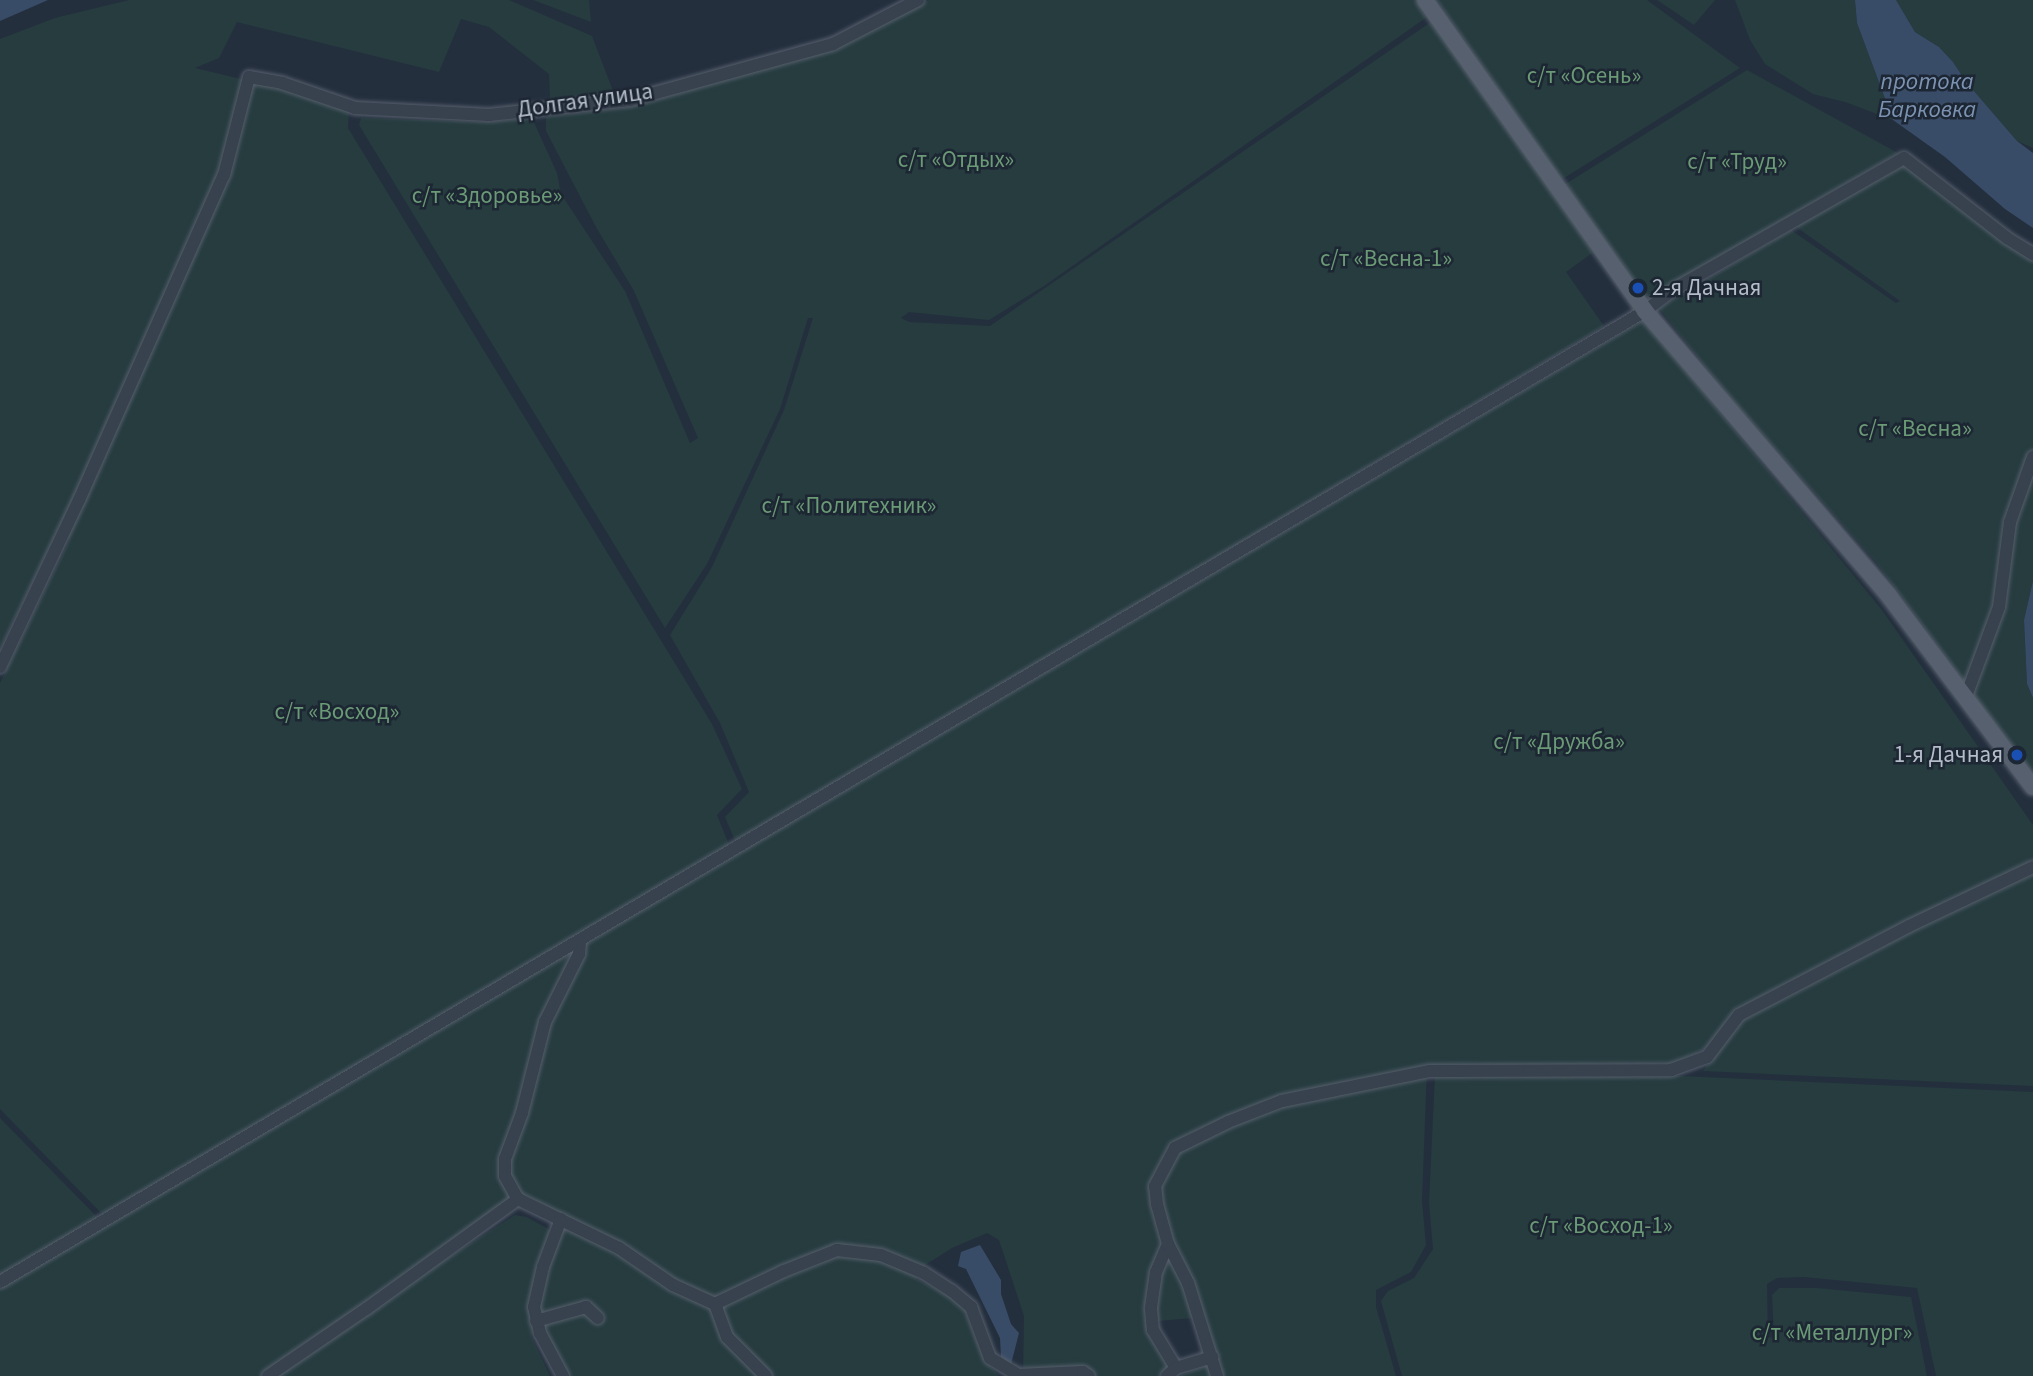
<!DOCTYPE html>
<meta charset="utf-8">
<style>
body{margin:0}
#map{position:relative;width:2033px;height:1376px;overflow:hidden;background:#242f3e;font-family:"Source Sans 3",sans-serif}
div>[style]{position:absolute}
.green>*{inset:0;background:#263c3f}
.water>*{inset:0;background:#394c67}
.roads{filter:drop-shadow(0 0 2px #565f6c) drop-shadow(0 0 2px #565f6c)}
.minor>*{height:12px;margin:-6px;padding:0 6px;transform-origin:6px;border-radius:6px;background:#38414e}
.major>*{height:16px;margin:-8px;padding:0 8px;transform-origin:8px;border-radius:8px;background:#56606e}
.dots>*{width:19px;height:19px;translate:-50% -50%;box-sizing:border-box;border:4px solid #1d2633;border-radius:50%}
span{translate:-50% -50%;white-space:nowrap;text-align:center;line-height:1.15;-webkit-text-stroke:5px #1d2633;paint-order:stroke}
.park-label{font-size:23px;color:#6b9a76}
.street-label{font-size:23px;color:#b4bcc9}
.poi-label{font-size:23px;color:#b4bcc9}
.left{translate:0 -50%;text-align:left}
.right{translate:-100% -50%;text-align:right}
.water-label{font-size:24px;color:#7c92b1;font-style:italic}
</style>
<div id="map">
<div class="green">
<div style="clip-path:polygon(129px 0,509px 0,592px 36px,615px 96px,550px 100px,549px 74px,489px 27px,461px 19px,439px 72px,237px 22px,219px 58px,195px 68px,266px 85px,349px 110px,348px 128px,712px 724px,742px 789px,717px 815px,730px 847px,103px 1215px,0 1109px,0 683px,69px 541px,62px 522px,0 648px,0 39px,55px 18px)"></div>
<div style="clip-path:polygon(533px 0,589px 0,591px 22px)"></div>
<div style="clip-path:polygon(929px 0,1416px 0,1427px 17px,1044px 286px,989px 320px,909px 312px,901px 318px,909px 322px,990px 326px,1431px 22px,1595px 251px,1566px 272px,1604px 326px,736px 843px,725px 817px,749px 792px,720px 723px,670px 635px,712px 567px,784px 410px,813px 318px,808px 318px,780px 409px,707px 564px,665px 628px,359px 125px,361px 118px,488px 122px,532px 118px,557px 173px,561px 194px,625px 291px,690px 443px,698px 438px,634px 291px,596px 227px,546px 131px,546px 117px,632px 107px,834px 48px)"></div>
<div style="clip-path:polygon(1437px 0,1647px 0,1740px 68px,1561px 180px)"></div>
<div style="clip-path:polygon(1657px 0,1715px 0,1694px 25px)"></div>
<div style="clip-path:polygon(1735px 0,1855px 0,1857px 23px,1893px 120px,1845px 102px,1813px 94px,1765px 64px,1750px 40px)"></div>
<div style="clip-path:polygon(1896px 0,2033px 0,2033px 148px,2017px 141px,1967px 83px,1953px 62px,1939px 47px,1915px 32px)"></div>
<div style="clip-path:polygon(1747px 70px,1898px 153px,1648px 299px,1564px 185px)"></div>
<div style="clip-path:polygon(1905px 161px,2033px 259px,2033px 581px,2024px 620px,2027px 684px,2033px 698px,2033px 775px,1876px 562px,1727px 394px,1659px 308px,1791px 230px,1896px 303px,1900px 301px,1795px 226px)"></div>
<div style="clip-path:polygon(evenodd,1644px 320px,1882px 610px,2033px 825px,2033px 861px,1738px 1009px,1711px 1045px,1677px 1063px,1427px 1066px,1422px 1201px,1426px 1245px,1411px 1272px,1376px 1290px,1376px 1307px,1396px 1376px,1180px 1376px,1216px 1361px,1204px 1317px,1146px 1322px,1150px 1338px,1168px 1366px,1159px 1376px,1023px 1376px,1024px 1316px,999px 1240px,987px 1233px,952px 1248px,922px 1267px,916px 1279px,951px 1296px,964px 1309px,984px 1360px,999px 1376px,564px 1376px,533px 1329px,531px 1336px,550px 1376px,0 1376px,0 1288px,1644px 320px,519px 1194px,567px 1217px,559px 1235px,527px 1217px,515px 1215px,429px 1270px,519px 1194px)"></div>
<div style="clip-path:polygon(2033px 874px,2033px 1086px,1703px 1071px,1742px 1018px,1939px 917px)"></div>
<div style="clip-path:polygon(1435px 1074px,1681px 1076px,2033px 1092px,2033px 1376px,1936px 1376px,1917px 1288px,1804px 1277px,1777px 1278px,1767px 1284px,1768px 1338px,1774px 1337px,1772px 1295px,1779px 1288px,1816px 1288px,1911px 1297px,1927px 1376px,1402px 1376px,1381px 1301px,1388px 1291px,1414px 1278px,1433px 1249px,1429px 1203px)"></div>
<div style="clip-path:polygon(0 1118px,99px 1219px,0 1278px)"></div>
</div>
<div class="water">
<div style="clip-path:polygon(0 0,48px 0,0 21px)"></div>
<div style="clip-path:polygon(1855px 0,1896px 0,1915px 32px,1939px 47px,1953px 62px,1967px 83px,2017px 141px,2033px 153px,2033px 228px,2005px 209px,1945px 157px,1893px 120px,1857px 23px)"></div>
<div style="clip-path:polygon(2033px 581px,2033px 698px,2027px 684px,2024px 620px)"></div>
<div style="clip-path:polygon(980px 1245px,1001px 1280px,1001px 1294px,1011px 1324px,1019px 1333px,1011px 1364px,1001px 1357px,1000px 1338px,966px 1269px,958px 1266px,961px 1252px)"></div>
</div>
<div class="roads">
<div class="minor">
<div style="left:0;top:667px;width:185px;rotate:-64.7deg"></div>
<div style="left:79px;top:500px;width:356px;rotate:-66deg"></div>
<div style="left:224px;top:175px;width:101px;rotate:-75.7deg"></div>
<div style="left:249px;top:77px;width:34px;rotate:10deg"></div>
<div style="left:282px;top:83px;width:77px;rotate:18.9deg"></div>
<div style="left:355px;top:108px;width:134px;rotate:3deg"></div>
<div style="left:489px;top:115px;width:142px;rotate:-6.1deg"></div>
<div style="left:630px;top:100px;width:211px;rotate:-15.4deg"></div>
<div style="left:833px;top:44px;width:96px;rotate:-27.4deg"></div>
<div style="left:1965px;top:699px;width:98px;rotate:-69.7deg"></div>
<div style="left:1999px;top:607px;width:86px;rotate:-82.6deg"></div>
<div style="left:2010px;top:522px;width:69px;rotate:-70.5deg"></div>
<div style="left:580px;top:941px;width:13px;rotate:94deg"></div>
<div style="left:579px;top:954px;width:76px;rotate:116.6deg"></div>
<div style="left:545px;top:1022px;width:94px;rotate:104.2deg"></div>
<div style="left:522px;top:1113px;width:49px;rotate:110.3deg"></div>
<div style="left:505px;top:1159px;width:17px;rotate:90deg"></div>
<div style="left:505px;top:1176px;width:26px;rotate:61deg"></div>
<div style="left:518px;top:1199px;width:112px;rotate:25.9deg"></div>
<div style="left:619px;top:1248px;width:65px;rotate:34.4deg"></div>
<div style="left:673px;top:1285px;width:46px;rotate:24.3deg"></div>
<div style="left:715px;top:1304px;width:35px;rotate:70deg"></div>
<div style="left:727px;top:1337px;width:55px;rotate:45deg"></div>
<div style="left:561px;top:1219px;width:51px;rotate:110.6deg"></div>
<div style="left:543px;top:1267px;width:41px;rotate:102.7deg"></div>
<div style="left:534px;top:1307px;width:27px;rotate:77deg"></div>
<div style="left:540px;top:1333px;width:49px;rotate:61.9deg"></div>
<div style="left:1168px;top:1244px;width:30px;rotate:113deg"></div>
<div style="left:1156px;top:1272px;width:37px;rotate:98deg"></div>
<div style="left:1151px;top:1309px;width:21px;rotate:85deg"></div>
<div style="left:1153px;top:1330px;width:44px;rotate:58.8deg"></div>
<div style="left:0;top:1282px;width:1910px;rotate:-30.55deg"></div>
<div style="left:1645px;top:311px;width:39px;rotate:-37deg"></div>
<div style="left:1676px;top:288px;width:262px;rotate:-29.7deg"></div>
<div style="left:1904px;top:158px;width:130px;rotate:37.8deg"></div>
<div style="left:2007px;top:238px;width:31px;rotate:32deg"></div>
<div style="left:715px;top:1304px;width:76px;rotate:-25.6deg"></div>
<div style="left:784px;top:1271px;width:57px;rotate:-21.6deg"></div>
<div style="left:837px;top:1250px;width:44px;rotate:6.5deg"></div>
<div style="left:881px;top:1255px;width:47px;rotate:22.7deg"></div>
<div style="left:924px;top:1273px;width:33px;rotate:33deg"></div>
<div style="left:952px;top:1291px;width:25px;rotate:40deg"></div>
<div style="left:971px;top:1307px;width:54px;rotate:69.6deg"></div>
<div style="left:990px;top:1358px;width:33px;rotate:31deg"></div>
<div style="left:1018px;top:1375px;width:65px;rotate:-2.6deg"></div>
<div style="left:1083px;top:1372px;width:7px;rotate:34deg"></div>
<div style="left:536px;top:1321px;width:52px;rotate:-15.6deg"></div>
<div style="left:586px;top:1307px;width:16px;rotate:43deg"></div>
<div style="left:268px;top:1376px;width:119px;rotate:-34.4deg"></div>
<div style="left:366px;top:1309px;width:188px;rotate:-35.9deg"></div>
<div style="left:1167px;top:1376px;width:12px;rotate:-42deg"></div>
<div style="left:1176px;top:1368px;width:38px;rotate:-17deg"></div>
<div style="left:1217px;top:1376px;width:97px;rotate:-107.3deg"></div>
<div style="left:1188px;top:1283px;width:44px;rotate:-117.1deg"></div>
<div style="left:1168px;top:1244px;width:41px;rotate:-105.4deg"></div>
<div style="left:1157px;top:1204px;width:18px;rotate:-96deg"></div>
<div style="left:1155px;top:1186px;width:43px;rotate:-62.2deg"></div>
<div style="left:1175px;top:1148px;width:59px;rotate:-26.1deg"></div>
<div style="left:1228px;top:1122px;width:58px;rotate:-21.3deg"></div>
<div style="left:1282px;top:1101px;width:151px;rotate:-11.5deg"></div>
<div style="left:1430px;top:1071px;width:241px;rotate:-0.2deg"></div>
<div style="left:1671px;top:1070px;width:38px;rotate:-20deg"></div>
<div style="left:1707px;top:1057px;width:53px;rotate:-52.7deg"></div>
<div style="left:1739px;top:1015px;width:192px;rotate:-27.6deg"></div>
<div style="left:1909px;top:926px;width:137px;rotate:-25.4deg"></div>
</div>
<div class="major">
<div style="left:1425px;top:0;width:381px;rotate:54.7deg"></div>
<div style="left:1645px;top:311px;width:375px;rotate:49.4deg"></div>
<div style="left:1889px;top:596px;width:239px;rotate:53deg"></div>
</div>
</div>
<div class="dots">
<div style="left:1638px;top:288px;background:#1a4fb4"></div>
<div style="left:2017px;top:755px;background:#1a4fb4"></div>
</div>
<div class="park-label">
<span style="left:1584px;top:76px">с/т «Осень»</span>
<span style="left:956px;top:160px">с/т «Отдых»</span>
<span style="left:1737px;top:162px">с/т «Труд»</span>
<span style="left:487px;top:196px">с/т «Здоровье»</span>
<span style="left:1386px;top:259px">с/т «Весна-1»</span>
<span style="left:1915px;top:429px">с/т «Весна»</span>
<span style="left:849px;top:506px">с/т «Политехник»</span>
<span style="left:337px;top:712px">с/т «Восход»</span>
<span style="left:1559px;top:742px">с/т «Дружба»</span>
<span style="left:1601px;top:1226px">с/т «Восход-1»</span>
<span style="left:1832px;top:1333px">с/т «Металлург»</span>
</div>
<div class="street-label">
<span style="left:585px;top:101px;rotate:-8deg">Долгая улица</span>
</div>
<div class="poi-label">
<span class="left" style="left:1652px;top:288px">2-я Дачная</span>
<span class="right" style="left:2003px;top:755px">1-я Дачная</span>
</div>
<div class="water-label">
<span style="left:1927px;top:96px">протока<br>Барковка</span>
</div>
</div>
